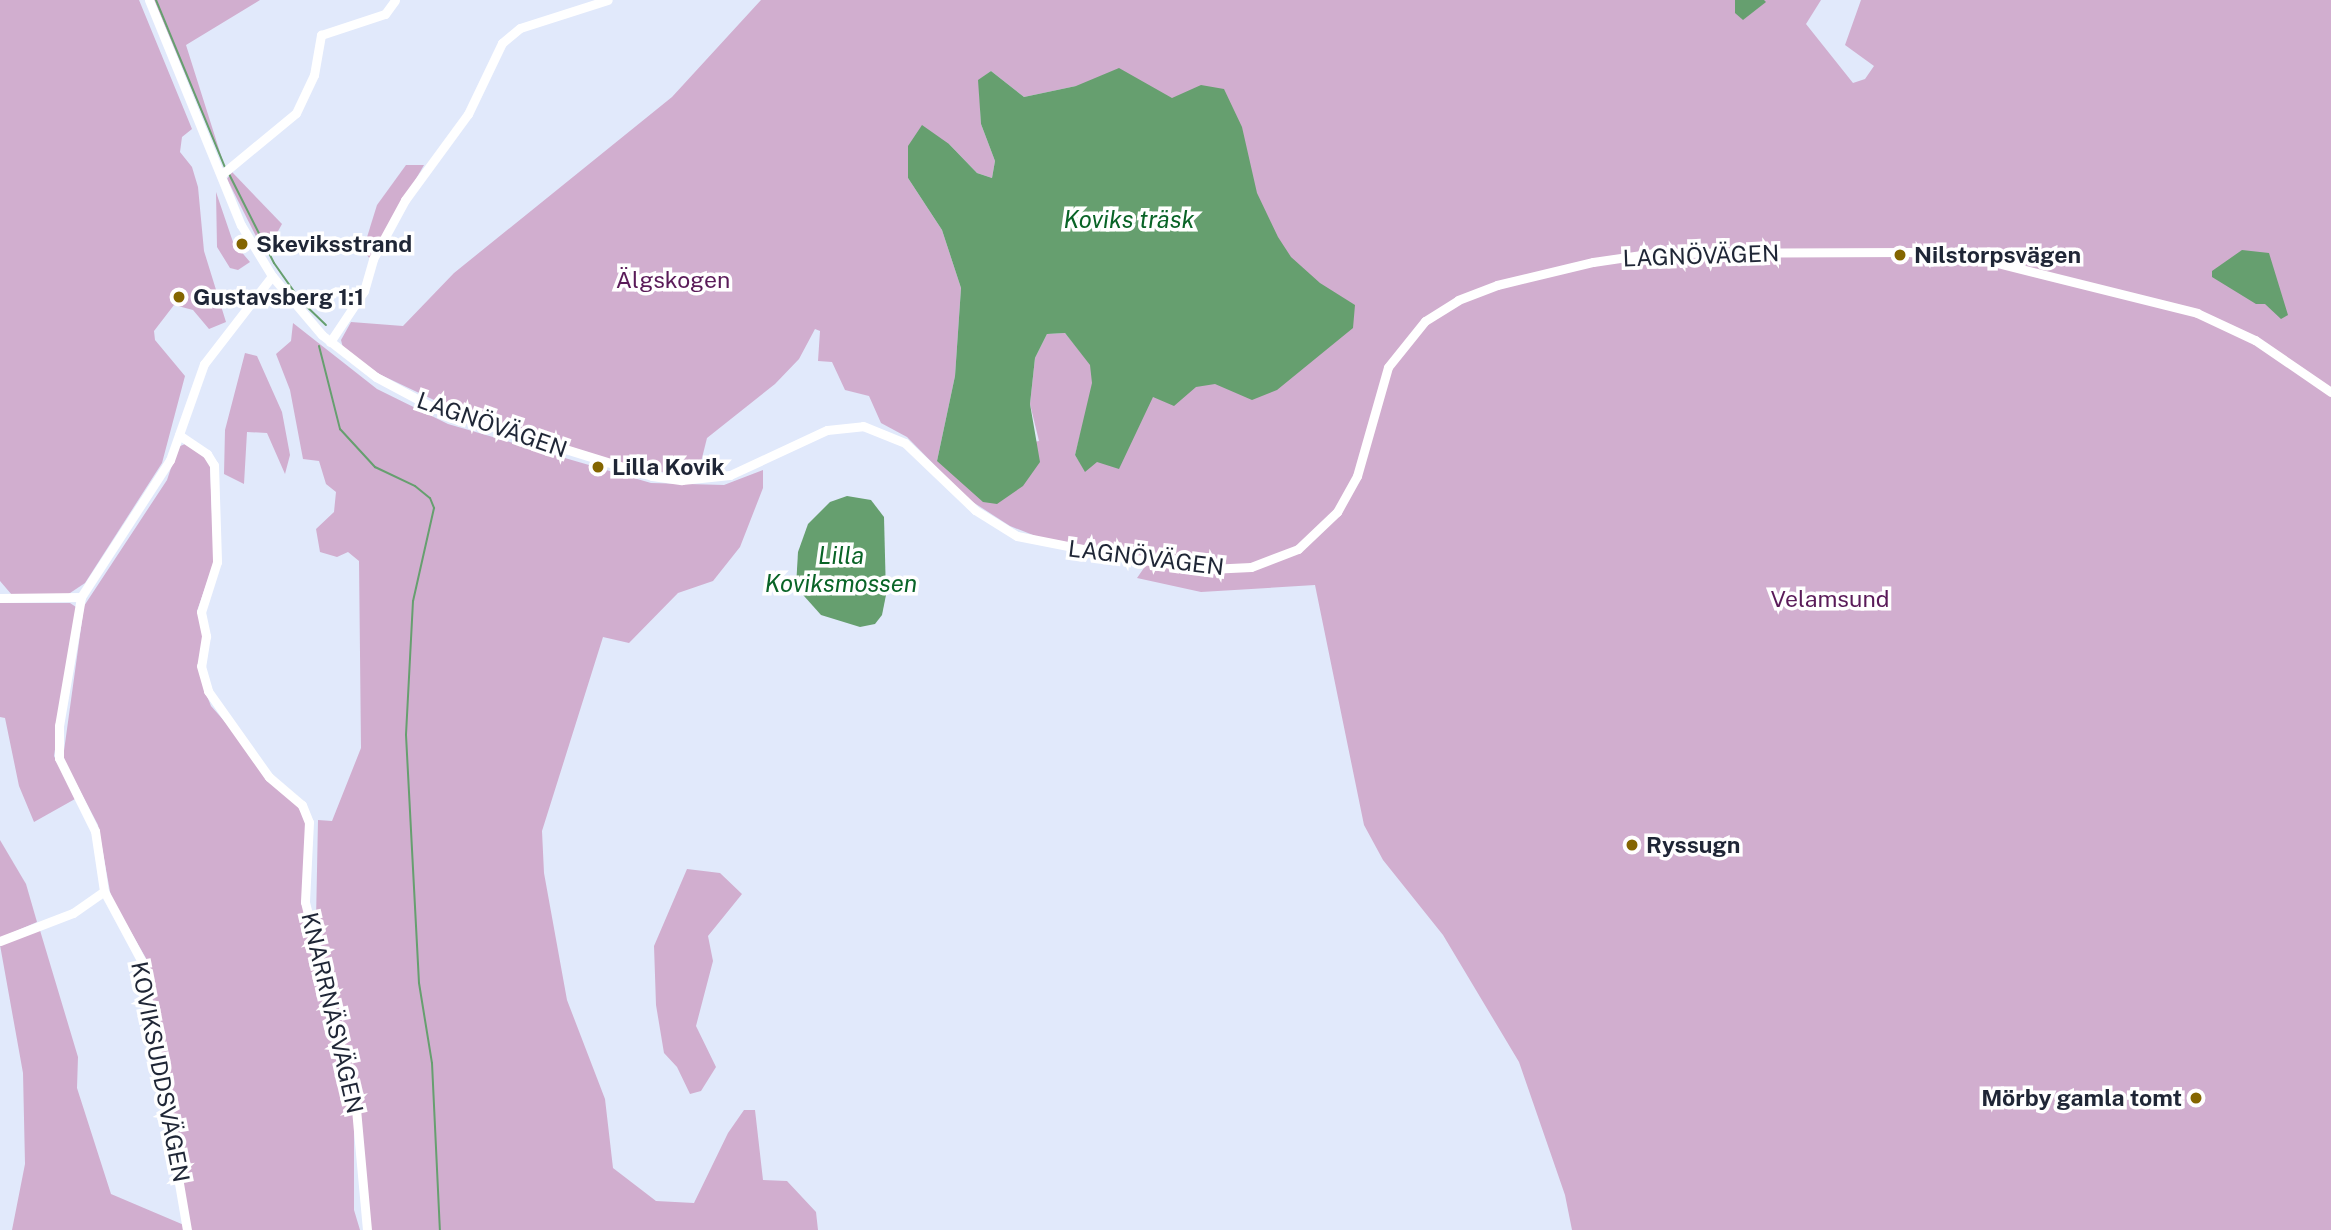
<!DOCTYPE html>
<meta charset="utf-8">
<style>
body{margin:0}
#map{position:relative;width:2331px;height:1230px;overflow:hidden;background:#e1e9fb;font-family:"Public Sans",sans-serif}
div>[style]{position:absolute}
.green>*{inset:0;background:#d1aecf}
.water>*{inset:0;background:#669f6f}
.stream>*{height:2px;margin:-1px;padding:0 1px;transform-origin:1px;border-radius:1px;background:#669f6f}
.minor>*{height:9px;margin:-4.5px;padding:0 4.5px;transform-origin:4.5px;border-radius:4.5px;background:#fff}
.dots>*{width:19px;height:19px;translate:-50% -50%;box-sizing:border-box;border:4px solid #fff;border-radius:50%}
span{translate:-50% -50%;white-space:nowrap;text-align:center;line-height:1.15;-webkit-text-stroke:7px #fff;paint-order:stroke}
.poi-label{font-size:23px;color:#1f2636;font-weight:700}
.left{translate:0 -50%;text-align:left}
.right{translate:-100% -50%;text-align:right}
.street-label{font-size:23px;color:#1f2636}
.park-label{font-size:23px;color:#5a1b59}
.water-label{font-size:24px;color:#096427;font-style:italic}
</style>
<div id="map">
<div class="green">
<div style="clip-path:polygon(0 0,139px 0,192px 129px,182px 137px,180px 152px,192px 167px,198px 187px,204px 251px,226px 322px,209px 329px,193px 310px,174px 305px,154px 331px,155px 340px,185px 376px,162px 463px,85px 583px,67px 595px,12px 595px,0 581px)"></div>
<div style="clip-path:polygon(154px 0,260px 0,186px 45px,225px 168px)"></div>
<div style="clip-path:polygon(evenodd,761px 0,1821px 0,1806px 24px,1853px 83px,1865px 79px,1874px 66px,1845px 45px,1861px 0,2331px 0,2331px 1230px,1572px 1230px,1565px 1195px,1519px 1062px,1443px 935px,1383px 860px,1364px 825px,1315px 585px,1201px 592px,1137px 578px,1146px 565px,1106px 559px,1104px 549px,1038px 537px,1010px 526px,968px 499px,907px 437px,881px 423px,869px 396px,845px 390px,832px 362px,818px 361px,820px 331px,815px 329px,799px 359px,775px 384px,707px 438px,698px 474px,684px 475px,639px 469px,453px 409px,379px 374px,343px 348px,341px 340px,351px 322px,403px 326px,454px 273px,672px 97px,761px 0,991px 71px,1024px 97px,1076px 86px,1082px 354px,1065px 333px,1047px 334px,1035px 358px,1030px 404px,1039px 441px,937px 461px,955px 376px,961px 288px,942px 230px,908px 178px,949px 144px,977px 173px,992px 178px,995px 161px,981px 124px,979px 80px,991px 71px,761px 0,1087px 409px,1086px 472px,1075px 455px,1087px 409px)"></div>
<div style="clip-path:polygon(406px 165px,424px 165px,370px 259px,363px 250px,377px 205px)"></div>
<div style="clip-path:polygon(232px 172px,282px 224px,265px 254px,227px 179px)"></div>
<div style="clip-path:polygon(216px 192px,233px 242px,250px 262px,238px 270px,230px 268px,217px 247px)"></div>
<div style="clip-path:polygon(293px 323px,377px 389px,448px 424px,651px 483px,724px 485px,763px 470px,763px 488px,740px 547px,713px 581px,678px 593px,629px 643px,603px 637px,542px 831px,544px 873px,567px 1000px,605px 1099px,613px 1168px,656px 1201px,694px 1203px,728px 1133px,744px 1110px,755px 1110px,763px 1180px,787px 1181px,816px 1212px,818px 1230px,371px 1230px,360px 1125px,312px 921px,316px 920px,318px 820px,332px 821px,361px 748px,359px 561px,348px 552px,337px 557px,320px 552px,316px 529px,334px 512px,336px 492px,326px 484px,319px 461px,303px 459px,290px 390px,276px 354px,291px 341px)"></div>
<div style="clip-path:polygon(245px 353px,257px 356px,282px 412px,290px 455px,285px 474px,267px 433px,247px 432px,244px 484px,224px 474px,225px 430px)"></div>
<div style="clip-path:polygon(185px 444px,205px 456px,210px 466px,214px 562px,197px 611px,204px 636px,205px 691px,211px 706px,294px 800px,307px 823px,302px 902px,354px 1110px,354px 1210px,360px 1230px,190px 1230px,152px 1020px,147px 960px,111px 897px,98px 825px,63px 758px,84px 606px,167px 480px,178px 447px)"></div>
<div style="clip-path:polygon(0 603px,70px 603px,76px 607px,54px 756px,75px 799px,34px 822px,19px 786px,5px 718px,0 717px)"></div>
<div style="clip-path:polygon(0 840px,26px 884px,37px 922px,0 938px)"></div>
<div style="clip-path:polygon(687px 869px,720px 873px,742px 894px,708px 936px,713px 961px,696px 1026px,716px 1067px,701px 1091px,690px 1094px,677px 1067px,664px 1053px,656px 1005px,654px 946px)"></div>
<div style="clip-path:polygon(39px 927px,78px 1057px,77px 1088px,111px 1194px,184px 1225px,184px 1230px,12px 1230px,25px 1164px,23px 1073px,0 945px)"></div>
</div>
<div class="water">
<div style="clip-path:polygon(1735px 0,1764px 0,1766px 2px,1743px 20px,1735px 13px)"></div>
<div style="clip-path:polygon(1119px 68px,1172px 98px,1201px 85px,1224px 89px,1242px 127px,1257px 193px,1278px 237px,1291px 257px,1320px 283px,1355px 305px,1353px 328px,1277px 390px,1252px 400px,1215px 384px,1196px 387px,1174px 406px,1153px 397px,1119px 469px,1097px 462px,1085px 472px,1075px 455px,1092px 383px,1090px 365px,1065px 333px,1047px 334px,1035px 358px,1030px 404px,1040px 462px,1023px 486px,997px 504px,983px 502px,937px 461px,955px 376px,961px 288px,942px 230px,908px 178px,908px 146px,922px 125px,949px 144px,977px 173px,992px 178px,995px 161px,981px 124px,978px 80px,991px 71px,1024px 97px,1076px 86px)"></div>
<div style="clip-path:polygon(2242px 250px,2269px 253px,2288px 315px,2281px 319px,2265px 304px,2256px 304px,2212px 277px,2212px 271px)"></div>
<div style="clip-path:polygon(847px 496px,871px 500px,884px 517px,886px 595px,882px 615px,875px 624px,860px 627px,821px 615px,796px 587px,798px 552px,808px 524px,830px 502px)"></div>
</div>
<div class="stream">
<div style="left:156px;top:0;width:181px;rotate:67.6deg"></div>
<div style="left:228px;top:172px;width:102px;rotate:63.2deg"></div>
<div style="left:274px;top:263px;width:45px;rotate:54.9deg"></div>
<div style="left:300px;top:300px;width:36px;rotate:44deg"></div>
<div style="left:319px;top:346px;width:86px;rotate:75.8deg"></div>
<div style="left:340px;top:429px;width:52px;rotate:47.4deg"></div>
<div style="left:375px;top:467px;width:44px;rotate:25.4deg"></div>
<div style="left:415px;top:486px;width:19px;rotate:39deg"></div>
<div style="left:430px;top:498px;width:11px;rotate:68deg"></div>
<div style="left:434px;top:508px;width:95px;rotate:102.7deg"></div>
<div style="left:413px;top:601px;width:134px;rotate:93deg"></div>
<div style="left:406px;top:735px;width:248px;rotate:87deg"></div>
<div style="left:419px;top:983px;width:81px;rotate:80.8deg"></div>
<div style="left:432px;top:1063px;width:167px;rotate:87.3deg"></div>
</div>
<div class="minor">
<div style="left:149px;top:0;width:243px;rotate:67.8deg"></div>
<div style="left:241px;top:225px;width:60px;rotate:58.7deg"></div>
<div style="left:272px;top:276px;width:77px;rotate:49.7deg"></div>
<div style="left:322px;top:335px;width:68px;rotate:37.9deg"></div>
<div style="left:376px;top:377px;width:68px;rotate:28.1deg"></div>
<div style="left:436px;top:409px;width:226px;rotate:17.2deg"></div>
<div style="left:652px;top:476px;width:30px;rotate:8deg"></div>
<div style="left:682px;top:480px;width:48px;rotate:-5.9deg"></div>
<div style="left:730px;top:475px;width:107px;rotate:-24.9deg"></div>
<div style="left:827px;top:430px;width:36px;rotate:-6deg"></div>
<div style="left:863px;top:426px;width:45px;rotate:22deg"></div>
<div style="left:905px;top:443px;width:97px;rotate:43.7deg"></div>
<div style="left:975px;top:510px;width:49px;rotate:31.8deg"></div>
<div style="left:1017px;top:536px;width:113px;rotate:11.2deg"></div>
<div style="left:1128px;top:558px;width:82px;rotate:7.7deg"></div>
<div style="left:1209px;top:569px;width:42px;rotate:-2.7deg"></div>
<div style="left:1251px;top:567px;width:50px;rotate:-21deg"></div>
<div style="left:1298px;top:549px;width:54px;rotate:-43.5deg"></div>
<div style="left:1337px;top:512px;width:41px;rotate:-60.9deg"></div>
<div style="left:1357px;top:476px;width:113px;rotate:-74.1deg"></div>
<div style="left:1388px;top:367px;width:59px;rotate:-51.2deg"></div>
<div style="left:1425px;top:321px;width:39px;rotate:-32deg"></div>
<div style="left:1458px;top:300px;width:42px;rotate:-21deg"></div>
<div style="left:1497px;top:285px;width:99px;rotate:-13.5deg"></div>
<div style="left:1593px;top:262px;width:63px;rotate:-8.3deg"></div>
<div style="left:1655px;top:253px;width:254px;rotate:-0.2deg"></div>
<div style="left:1909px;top:252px;width:72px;rotate:5.6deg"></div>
<div style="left:1981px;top:259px;width:223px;rotate:14deg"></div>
<div style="left:2197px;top:313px;width:64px;rotate:25deg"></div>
<div style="left:2255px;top:340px;width:92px;rotate:34.4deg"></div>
<div style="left:221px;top:175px;width:97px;rotate:-39.6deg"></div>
<div style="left:296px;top:113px;width:42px;rotate:-64.7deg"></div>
<div style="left:314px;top:75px;width:41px;rotate:-80.1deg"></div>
<div style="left:321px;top:35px;width:67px;rotate:-18.2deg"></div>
<div style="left:385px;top:14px;width:17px;rotate:-54deg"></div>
<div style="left:330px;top:342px;width:61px;rotate:-56.3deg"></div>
<div style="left:364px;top:291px;width:33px;rotate:-74deg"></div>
<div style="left:373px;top:259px;width:67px;rotate:-61.5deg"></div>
<div style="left:405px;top:200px;width:107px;rotate:-53.8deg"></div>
<div style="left:468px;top:114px;width:79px;rotate:-64.4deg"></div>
<div style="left:502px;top:43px;width:23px;rotate:-40deg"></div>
<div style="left:520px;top:28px;width:92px;rotate:-17.7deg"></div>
<div style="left:179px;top:435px;width:34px;rotate:34deg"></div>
<div style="left:207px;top:454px;width:13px;rotate:58deg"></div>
<div style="left:214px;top:465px;width:97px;rotate:88.2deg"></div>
<div style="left:217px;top:562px;width:52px;rotate:107.7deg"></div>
<div style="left:201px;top:612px;width:25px;rotate:78deg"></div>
<div style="left:206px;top:636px;width:30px;rotate:99deg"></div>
<div style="left:201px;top:666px;width:26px;rotate:74deg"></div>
<div style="left:208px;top:691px;width:105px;rotate:54.7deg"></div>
<div style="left:269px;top:777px;width:43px;rotate:40.3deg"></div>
<div style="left:302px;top:805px;width:18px;rotate:68deg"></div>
<div style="left:309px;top:822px;width:80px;rotate:92.9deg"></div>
<div style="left:305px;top:902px;width:213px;rotate:76.2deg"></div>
<div style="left:356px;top:1109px;width:121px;rotate:84.8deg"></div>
<div style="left:0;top:598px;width:81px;rotate:-0.7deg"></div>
<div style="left:0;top:941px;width:78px;rotate:-21deg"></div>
<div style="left:73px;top:913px;width:38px;rotate:-35deg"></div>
<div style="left:187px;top:1230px;width:274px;rotate:-99.7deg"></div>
<div style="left:141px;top:960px;width:78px;rotate:-118.2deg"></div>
<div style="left:104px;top:891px;width:61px;rotate:-98.5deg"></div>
<div style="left:95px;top:831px;width:81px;rotate:-116.3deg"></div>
<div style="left:59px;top:758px;width:32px;rotate:-90deg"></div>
<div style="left:59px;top:726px;width:131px;rotate:-80.3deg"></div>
<div style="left:81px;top:597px;width:163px;rotate:-57deg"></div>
<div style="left:170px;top:460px;width:102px;rotate:-70.5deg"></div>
<div style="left:204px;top:364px;width:111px;rotate:-52.3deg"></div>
</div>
<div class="dots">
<div style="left:242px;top:244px;background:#846500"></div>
<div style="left:1900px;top:255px;background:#846500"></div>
<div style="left:179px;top:297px;background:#846500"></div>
<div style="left:598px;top:467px;background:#846500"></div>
<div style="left:1632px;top:845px;background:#846500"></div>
<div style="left:2196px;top:1098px;background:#846500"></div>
</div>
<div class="poi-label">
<span class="left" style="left:256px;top:244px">Skeviksstrand</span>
<span class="left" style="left:1914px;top:255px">Nilstorpsvägen</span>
<span class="left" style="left:193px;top:297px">Gustavsberg 1:1</span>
<span class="left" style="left:612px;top:467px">Lilla Kovik</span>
<span class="left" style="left:1646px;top:845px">Ryssugn</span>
<span class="right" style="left:2182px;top:1098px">Mörby gamla tomt</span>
</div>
<div class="street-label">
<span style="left:1701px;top:256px;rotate:-2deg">LAGNÖVÄGEN</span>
<span style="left:492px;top:425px;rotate:19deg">LAGNÖVÄGEN</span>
<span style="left:1146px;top:558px;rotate:7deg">LAGNÖVÄGEN</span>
<span style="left:332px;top:1013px;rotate:77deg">KNARRNÄSVÄGEN</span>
<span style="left:160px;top:1072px;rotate:79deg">KOVIKSUDDSVÄGEN</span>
</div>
<div class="park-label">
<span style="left:673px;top:280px">Älgskogen</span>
<span style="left:1830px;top:599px">Velamsund</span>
</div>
<div class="water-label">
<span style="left:1129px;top:220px">Koviks träsk</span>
<span style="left:841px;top:570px">Lilla<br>Koviksmossen</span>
</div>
</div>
